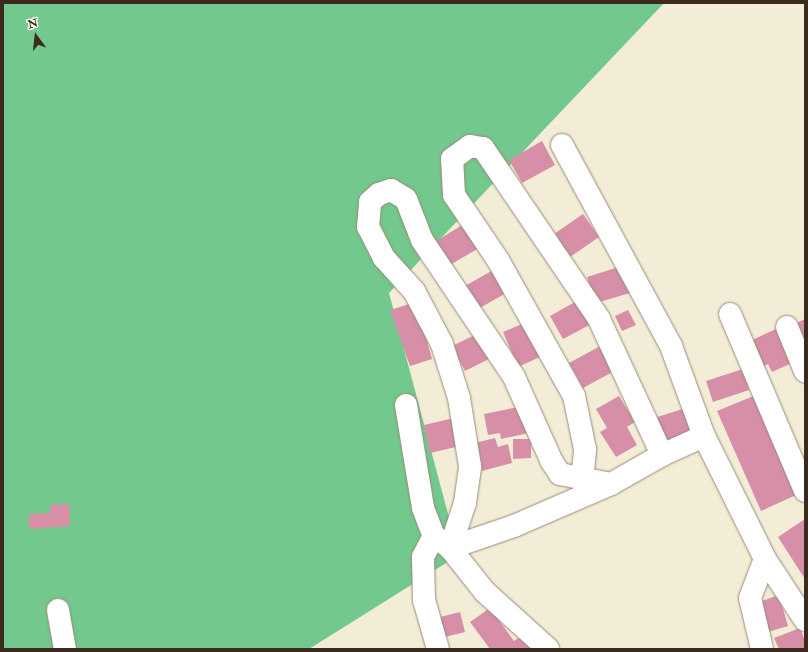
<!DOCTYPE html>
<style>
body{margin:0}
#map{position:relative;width:808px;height:652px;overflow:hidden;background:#f3edd8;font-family:"IM FELL Double Pica",serif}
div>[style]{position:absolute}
.green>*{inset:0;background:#72c88d}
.building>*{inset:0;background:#d68fa7}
.roads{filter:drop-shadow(0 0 1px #978c7b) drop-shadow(0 0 1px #978c7b)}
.minor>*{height:22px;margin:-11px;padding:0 11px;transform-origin:11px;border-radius:11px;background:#fff}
span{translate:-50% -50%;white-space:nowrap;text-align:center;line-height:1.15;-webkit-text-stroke:4px #fdfcf7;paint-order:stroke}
.frame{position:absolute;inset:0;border:4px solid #3b2a1e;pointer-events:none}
.north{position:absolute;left:16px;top:16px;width:40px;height:40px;-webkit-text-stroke:3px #fdfcf7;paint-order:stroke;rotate:345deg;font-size:11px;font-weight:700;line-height:16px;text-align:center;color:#3b2a1e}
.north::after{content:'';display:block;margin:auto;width:14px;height:18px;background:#3b2a1e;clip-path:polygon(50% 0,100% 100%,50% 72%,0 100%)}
</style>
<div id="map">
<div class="green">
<div style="clip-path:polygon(3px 3px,664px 3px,389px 293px,459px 555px,309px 649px,3px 649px)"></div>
</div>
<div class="building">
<div style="clip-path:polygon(542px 141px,555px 165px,522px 183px,509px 160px)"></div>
<div style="clip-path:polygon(583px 214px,599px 237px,570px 257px,554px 234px)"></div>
<div style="clip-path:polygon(469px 221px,484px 245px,450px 265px,436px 241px)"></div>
<div style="clip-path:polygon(622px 266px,630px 293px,596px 303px,587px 277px)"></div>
<div style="clip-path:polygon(495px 269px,508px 292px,478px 309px,465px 286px)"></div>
<div style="clip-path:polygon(582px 298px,595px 322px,563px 339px,550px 316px)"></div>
<div style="clip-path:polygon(416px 302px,432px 359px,410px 366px,390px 310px)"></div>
<div style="clip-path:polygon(628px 310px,636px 325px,622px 331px,615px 316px)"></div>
<div style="clip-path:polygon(805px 319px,805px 347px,794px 324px)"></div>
<div style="clip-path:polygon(529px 321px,544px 355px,518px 367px,503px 332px)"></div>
<div style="clip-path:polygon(778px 328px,794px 362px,772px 372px,768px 364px,758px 369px,746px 343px)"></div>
<div style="clip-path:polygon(481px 332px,493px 357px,465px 371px,452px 346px)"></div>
<div style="clip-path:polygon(604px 344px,618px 369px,583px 388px,569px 363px)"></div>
<div style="clip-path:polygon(743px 369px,749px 390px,713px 402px,706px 381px)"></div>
<div style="clip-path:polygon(756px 395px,796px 495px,761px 511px,717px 411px)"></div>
<div style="clip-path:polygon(619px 396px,635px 422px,627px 427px,637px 445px,616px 457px,600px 432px,607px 428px,596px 409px)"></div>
<div style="clip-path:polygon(523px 406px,529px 433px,501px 439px,500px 433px,488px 435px,484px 414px)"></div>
<div style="clip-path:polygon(686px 408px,695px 437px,662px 446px,654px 418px)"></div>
<div style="clip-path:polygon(454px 418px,460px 446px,430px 453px,424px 425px)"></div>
<div style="clip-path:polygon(495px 438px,498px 447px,508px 444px,512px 463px,482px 471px,475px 443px)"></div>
<div style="clip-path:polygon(513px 439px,531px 439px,531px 458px,513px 459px)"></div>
<div style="clip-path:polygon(69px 504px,70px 526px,29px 529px,29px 514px,50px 513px,50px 505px)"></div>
<div style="clip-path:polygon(805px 519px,805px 579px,778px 537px)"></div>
<div style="clip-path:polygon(779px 595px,788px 626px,768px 632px,759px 602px)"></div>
<div style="clip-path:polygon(490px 608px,514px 641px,523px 635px,534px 649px,490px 649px,470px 622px)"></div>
<div style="clip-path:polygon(460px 612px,465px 632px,441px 638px,436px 618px)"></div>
<div style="clip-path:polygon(800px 628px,805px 641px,805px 649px,779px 649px,774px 638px)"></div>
</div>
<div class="roads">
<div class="minor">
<div style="left:562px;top:145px;width:229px;rotate:61.5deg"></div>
<div style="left:671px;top:346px;width:96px;rotate:69.9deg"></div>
<div style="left:704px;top:436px;width:137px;rotate:63.6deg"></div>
<div style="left:730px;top:314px;width:192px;rotate:67deg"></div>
<div style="left:787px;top:327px;width:48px;rotate:67.8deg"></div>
<div style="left:406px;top:405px;width:104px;rotate:80.6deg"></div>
<div style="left:423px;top:508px;width:30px;rotate:69deg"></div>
<div style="left:434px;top:536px;width:20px;rotate:37deg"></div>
<div style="left:450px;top:548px;width:56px;rotate:51.5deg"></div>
<div style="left:485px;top:592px;width:85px;rotate:42.1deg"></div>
<div style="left:582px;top:480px;width:31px;rotate:-84deg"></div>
<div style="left:585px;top:449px;width:54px;rotate:-101.7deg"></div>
<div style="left:574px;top:396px;width:156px;rotate:-119.2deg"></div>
<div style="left:498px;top:260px;width:78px;rotate:-124.1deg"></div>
<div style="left:454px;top:195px;width:36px;rotate:-93deg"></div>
<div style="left:452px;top:159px;width:22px;rotate:-36deg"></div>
<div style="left:470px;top:146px;width:13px;rotate:9deg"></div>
<div style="left:483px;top:148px;width:207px;rotate:55.8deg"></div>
<div style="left:599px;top:319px;width:150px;rotate:65.1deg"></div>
<div style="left:434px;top:536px;width:24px;rotate:118deg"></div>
<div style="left:423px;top:557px;width:43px;rotate:88.7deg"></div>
<div style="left:424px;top:600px;width:51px;rotate:74.1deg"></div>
<div style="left:450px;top:548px;width:47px;rotate:-71.6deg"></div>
<div style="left:465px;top:503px;width:37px;rotate:-82deg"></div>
<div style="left:470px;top:466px;width:69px;rotate:-99.2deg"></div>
<div style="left:459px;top:398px;width:57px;rotate:-107.5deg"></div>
<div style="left:442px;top:344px;width:60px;rotate:-117.8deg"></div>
<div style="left:414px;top:291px;width:45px;rotate:-132.3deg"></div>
<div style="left:384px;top:258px;width:35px;rotate:-117deg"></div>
<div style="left:368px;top:227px;width:25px;rotate:-85deg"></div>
<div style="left:370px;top:202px;width:12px;rotate:-42deg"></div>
<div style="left:379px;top:194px;width:13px;rotate:-18deg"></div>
<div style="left:391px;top:190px;width:17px;rotate:31deg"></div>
<div style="left:406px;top:199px;width:44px;rotate:68.7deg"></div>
<div style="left:422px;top:240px;width:165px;rotate:56.1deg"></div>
<div style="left:514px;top:377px;width:93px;rotate:65.9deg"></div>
<div style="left:552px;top:462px;width:14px;rotate:56deg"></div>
<div style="left:560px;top:474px;width:52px;rotate:11.1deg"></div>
<div style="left:611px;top:484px;width:59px;rotate:-29.6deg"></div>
<div style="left:662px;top:455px;width:46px;rotate:-24.3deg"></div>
<div style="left:450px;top:548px;width:68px;rotate:-19deg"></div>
<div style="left:514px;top:526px;width:106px;rotate:-23.4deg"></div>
<div style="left:58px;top:610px;width:40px;rotate:80deg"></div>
<div style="left:762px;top:649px;width:52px;rotate:-103.2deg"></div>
<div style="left:750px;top:598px;width:42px;rotate:-69deg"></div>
<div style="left:765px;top:559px;width:73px;rotate:56.7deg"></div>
</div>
</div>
<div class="frame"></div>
<div class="north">N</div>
</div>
